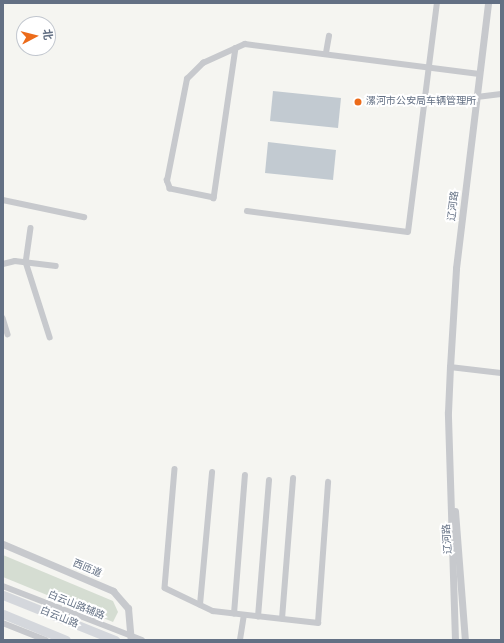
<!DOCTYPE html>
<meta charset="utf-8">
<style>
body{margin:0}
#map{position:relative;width:504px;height:643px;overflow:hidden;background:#f5f5f1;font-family:"Source Sans 3","Noto Sans SC",sans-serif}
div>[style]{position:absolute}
.green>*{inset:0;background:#d5ddd2}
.water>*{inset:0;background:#c2cad1}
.minor>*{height:5.5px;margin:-2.75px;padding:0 2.75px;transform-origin:2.75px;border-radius:2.75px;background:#c7c9cd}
.tertiary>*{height:7px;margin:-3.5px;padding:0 3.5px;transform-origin:3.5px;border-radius:3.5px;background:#c7c9cd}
.trunk>*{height:9px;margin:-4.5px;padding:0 4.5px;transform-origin:4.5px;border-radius:4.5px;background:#d4d7dc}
.dots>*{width:11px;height:11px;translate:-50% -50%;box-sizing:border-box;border:2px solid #fff;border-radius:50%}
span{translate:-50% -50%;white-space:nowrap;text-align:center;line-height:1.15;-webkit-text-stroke:4px #fff;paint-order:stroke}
.poi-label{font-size:10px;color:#637084}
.left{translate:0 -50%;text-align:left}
.street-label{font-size:10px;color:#637084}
.frame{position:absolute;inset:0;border:4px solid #637084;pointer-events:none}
.north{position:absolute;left:16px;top:16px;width:40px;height:40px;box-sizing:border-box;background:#fff;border:1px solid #c1c6ce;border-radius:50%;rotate:83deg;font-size:11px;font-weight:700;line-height:16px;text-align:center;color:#637084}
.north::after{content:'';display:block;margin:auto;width:14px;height:18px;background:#ec6b1a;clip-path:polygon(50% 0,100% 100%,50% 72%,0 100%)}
</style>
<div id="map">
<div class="green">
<div style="clip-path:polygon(3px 555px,113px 601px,118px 612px,113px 622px,3px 577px)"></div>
</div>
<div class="water">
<div style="clip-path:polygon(273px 91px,341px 98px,338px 128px,270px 121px)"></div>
<div style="clip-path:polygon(268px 142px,336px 150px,333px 180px,265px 173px)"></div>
</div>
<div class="minor">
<div style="left:236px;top:48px;width:152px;rotate:98.3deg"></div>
<div style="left:214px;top:198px;width:45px;rotate:-168.4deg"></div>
<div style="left:170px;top:189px;width:9px;rotate:-111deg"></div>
<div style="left:167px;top:181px;width:104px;rotate:-78.9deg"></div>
<div style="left:187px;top:79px;width:23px;rotate:-45deg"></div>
<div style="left:203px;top:63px;width:46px;rotate:-24.3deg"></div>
<div style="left:245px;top:44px;width:236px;rotate:7.3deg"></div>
<div style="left:326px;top:53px;width:17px;rotate:-80deg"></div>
<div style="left:477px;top:97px;width:24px;rotate:-7deg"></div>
<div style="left:3px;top:200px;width:83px;rotate:11.9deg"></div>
<div style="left:247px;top:211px;width:162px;rotate:7.4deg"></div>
<div style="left:408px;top:232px;width:231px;rotate:-82.8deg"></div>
<div style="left:31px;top:228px;width:34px;rotate:98deg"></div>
<div style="left:26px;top:262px;width:79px;rotate:72.3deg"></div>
<div style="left:3px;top:264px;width:12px;rotate:-14deg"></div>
<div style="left:15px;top:261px;width:41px;rotate:7deg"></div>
<div style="left:3px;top:318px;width:17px;rotate:73deg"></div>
<div style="left:450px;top:367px;width:51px;rotate:6.7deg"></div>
<div style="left:175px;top:469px;width:119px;rotate:94.8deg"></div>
<div style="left:165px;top:588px;width:53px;rotate:25.6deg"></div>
<div style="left:213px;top:611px;width:106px;rotate:6.5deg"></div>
<div style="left:318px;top:623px;width:141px;rotate:-85.9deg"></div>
<div style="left:3px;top:586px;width:149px;rotate:21.2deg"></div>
<div style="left:200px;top:605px;width:133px;rotate:-84.8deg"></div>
<div style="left:234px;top:614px;width:139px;rotate:-85.5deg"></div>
<div style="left:258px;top:617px;width:137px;rotate:-85.4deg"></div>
<div style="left:282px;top:619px;width:141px;rotate:-85.5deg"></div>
<div style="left:3px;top:623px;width:46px;rotate:21.6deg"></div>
<div style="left:240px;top:640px;width:24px;rotate:-81deg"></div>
</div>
<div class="tertiary">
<div style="left:455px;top:511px;width:129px;rotate:85.6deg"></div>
<div style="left:3px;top:544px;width:120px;rotate:23.1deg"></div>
<div style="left:113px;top:591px;width:23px;rotate:49deg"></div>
<div style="left:128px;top:608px;width:32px;rotate:85deg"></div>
<div style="left:455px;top:640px;width:228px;rotate:-91.8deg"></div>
<div style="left:448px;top:412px;width:45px;rotate:-87.5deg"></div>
<div style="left:450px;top:367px;width:99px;rotate:-86.5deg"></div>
<div style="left:456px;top:268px;width:267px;rotate:-83.1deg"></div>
</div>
<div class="trunk">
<div style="left:3px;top:595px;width:121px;rotate:21.9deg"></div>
<div style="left:3px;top:614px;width:68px;rotate:22.4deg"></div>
</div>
<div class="dots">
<div style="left:358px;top:102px;background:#ec6b1a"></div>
</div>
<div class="poi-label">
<span class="left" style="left:366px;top:102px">漯河市公安局车辆管理所</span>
</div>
<div class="street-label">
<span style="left:454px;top:206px;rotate:-83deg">辽河路</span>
<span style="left:448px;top:539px;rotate:-94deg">辽河路</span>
<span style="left:87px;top:569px;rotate:23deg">西匝道</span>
<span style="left:76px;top:606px;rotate:22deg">白云山路辅路</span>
<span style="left:59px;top:618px;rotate:22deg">白云山路</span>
</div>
<div class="frame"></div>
<div class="north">北</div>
</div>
